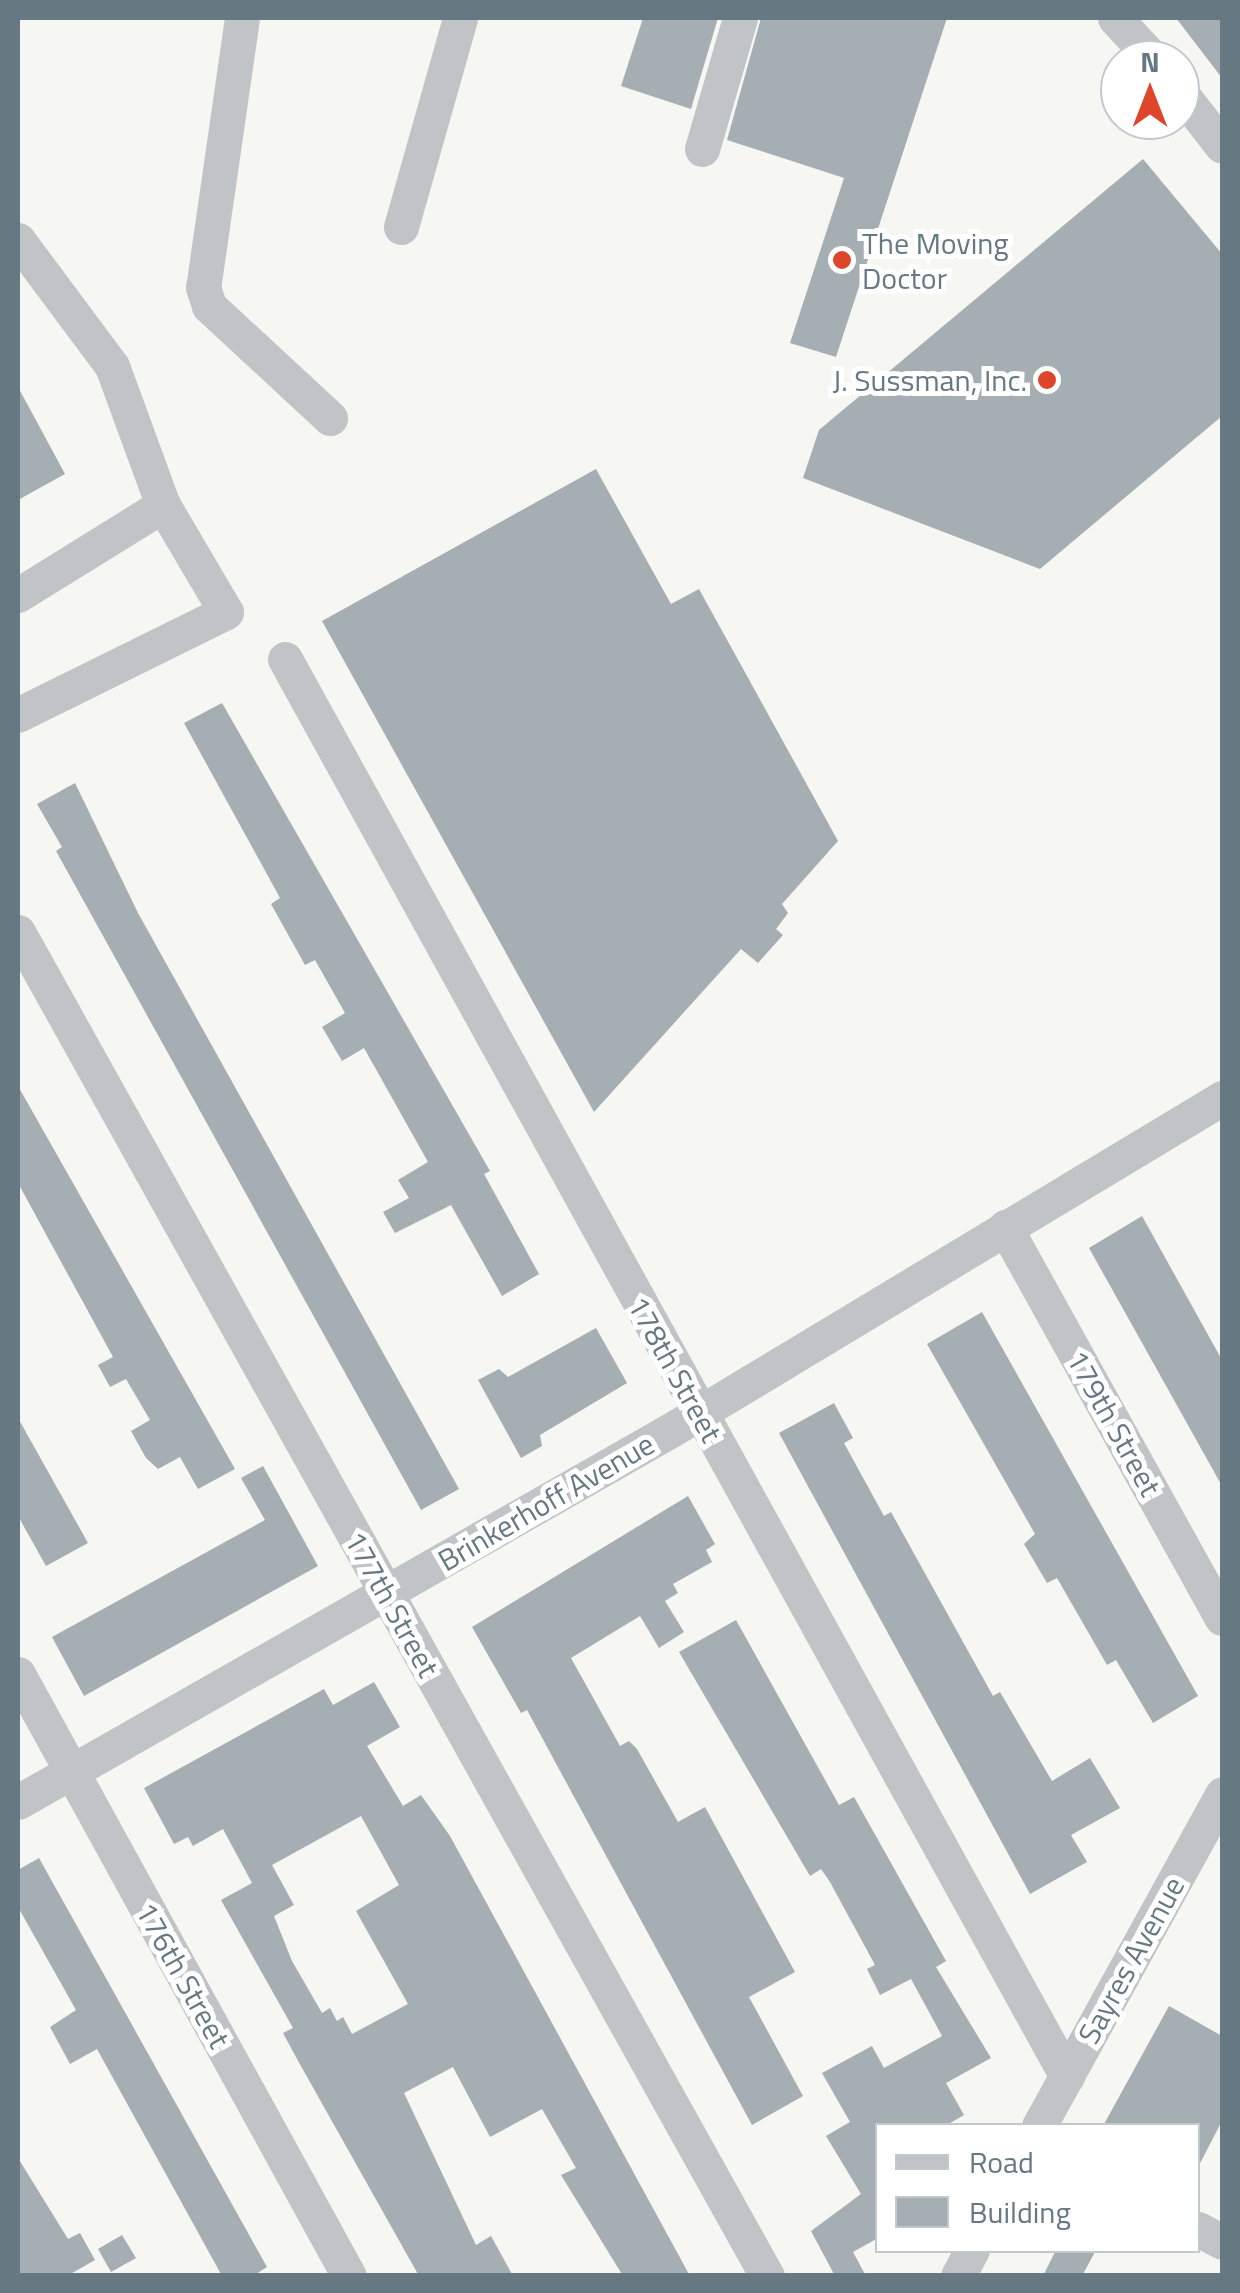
<!DOCTYPE html>
<style>
body{margin:0}
#map{position:relative;width:1240px;height:2293px;overflow:hidden;background:#f6f6f3;font-family:"Titillium Web",sans-serif}
div>[style]{position:absolute}
.building>*{inset:0;background:#a4aeb3}
.minor>*{height:35px;margin:-17.5px;padding:0 17.5px;transform-origin:17.5px;border-radius:17.5px;background:#c0c4c7}
.dots>*{width:28px;height:28px;translate:-50% -50%;box-sizing:border-box;border:5px solid #fff;border-radius:50%}
span{translate:-50% -50%;white-space:nowrap;text-align:center;line-height:1.15;-webkit-text-stroke:10px #fff;paint-order:stroke}
.poi-label{font-size:30px;color:#667983}
.left{translate:0 -50%;text-align:left}
.right{translate:-100% -50%;text-align:right}
.street-label{font-size:30px;color:#667983}
.frame{position:absolute;inset:0;border:20px solid #667983;pointer-events:none}
.legend{position:absolute;left:875px;top:2123px;width:325px;height:130px;box-sizing:border-box;background:#fff;border:2px solid #c2c9cd;margin:0;padding:12px 18px;list-style:none;font-size:30px;color:#667983}
.legend li{display:flex;align-items:center;gap:20px;height:50px}
.legend b{width:50px;border:2px solid #c2c9cd}
.north{position:absolute;left:1100px;top:40px;width:100px;height:100px;box-sizing:border-box;background:#fff;border:2px solid #c2c9cd;border-radius:50%;rotate:0deg;font-size:28px;font-weight:700;line-height:40px;text-align:center;color:#667983}
.north::after{content:'';display:block;margin:auto;width:35px;height:45px;background:#de462c;clip-path:polygon(50% 0,100% 100%,50% 72%,0 100%)}
</style>
<div id="map">
<div class="building">
<div style="clip-path:polygon(643px 18px,718px 18px,691px 109px,621px 86px)"></div>
<div style="clip-path:polygon(761px 18px,947px 18px,836px 357px,790px 343px,844px 178px,727px 140px)"></div>
<div style="clip-path:polygon(1176px 18px,1222px 18px,1222px 78px)"></div>
<div style="clip-path:polygon(1143px 159px,1222px 254px,1222px 416px,1040px 569px,803px 478px,819px 430px)"></div>
<div style="clip-path:polygon(18px 387px,65px 474px,18px 500px)"></div>
<div style="clip-path:polygon(596px 469px,671px 604px,699px 589px,838px 841px,782px 904px,788px 913px,776px 929px,783px 935px,758px 963px,741px 949px,594px 1112px,322px 621px)"></div>
<div style="clip-path:polygon(222px 703px,490px 1171px,484px 1174px,539px 1274px,502px 1296px,451px 1205px,395px 1233px,383px 1212px,409px 1198px,398px 1180px,428px 1162px,364px 1048px,342px 1061px,322px 1027px,345px 1013px,315px 960px,305px 965px,271px 904px,280px 898px,184px 723px)"></div>
<div style="clip-path:polygon(75px 783px,138px 913px,459px 1489px,421px 1510px,56px 851px,62px 847px,37px 804px)"></div>
<div style="clip-path:polygon(18px 1086px,235px 1469px,198px 1489px,180px 1457px,158px 1469px,146px 1458px,131px 1431px,150px 1420px,126px 1379px,110px 1387px,98px 1365px,113px 1357px,18px 1183px)"></div>
<div style="clip-path:polygon(1142px 1216px,1222px 1360px,1222px 1486px,1089px 1248px)"></div>
<div style="clip-path:polygon(982px 1312px,1198px 1696px,1153px 1723px,1116px 1660px,1107px 1665px,1057px 1578px,1047px 1583px,1024px 1544px,1035px 1534px,927px 1344px)"></div>
<div style="clip-path:polygon(596px 1328px,627px 1383px,540px 1435px,542px 1446px,521px 1458px,478px 1380px,499px 1369px,508px 1377px)"></div>
<div style="clip-path:polygon(834px 1403px,853px 1438px,844px 1443px,884px 1516px,891px 1512px,993px 1696px,1000px 1692px,1052px 1781px,1090px 1758px,1120px 1808px,1071px 1835px,1087px 1862px,1030px 1894px,779px 1433px)"></div>
<div style="clip-path:polygon(18px 1418px,88px 1543px,46px 1566px,18px 1516px)"></div>
<div style="clip-path:polygon(263px 1466px,318px 1566px,84px 1696px,52px 1637px,265px 1520px,241px 1478px)"></div>
<div style="clip-path:polygon(688px 1496px,715px 1544px,706px 1550px,712px 1562px,673px 1584px,678px 1593px,665px 1601px,684px 1632px,659px 1648px,640px 1616px,571px 1658px,620px 1746px,629px 1741px,637px 1749px,678px 1822px,705px 1807px,795px 1972px,749px 1997px,803px 2096px,752px 2125px,527px 1710px,521px 1713px,472px 1627px)"></div>
<div style="clip-path:polygon(736px 1620px,839px 1805px,854px 1797px,946px 1961px,936px 1967px,991px 2058px,946px 2083px,964px 2115px,945px 2126px,878px 2126px,878px 2238px,853px 2252px,866px 2276px,835px 2276px,811px 2231px,861px 2194px,826px 2136px,850px 2122px,822px 2073px,872px 2046px,884px 2068px,942px 2036px,911px 1979px,880px 1995px,867px 1969px,875px 1965px,830px 1882px,821px 1869px,810px 1876px,679px 1652px)"></div>
<div style="clip-path:polygon(evenodd,374px 1682px,400px 1727px,367px 1746px,403px 1806px,421px 1795px,450px 1836px,690px 2276px,623px 2276px,561px 2175px,576px 2168px,542px 2109px,490px 2137px,453px 2067px,404px 2093px,476px 2245px,491px 2236px,513px 2276px,419px 2276px,297px 2059px,283px 2033px,293px 2028px,221px 1900px,252px 1883px,223px 1829px,193px 1846px,188px 1837px,174px 1844px,144px 1788px,324px 1689px,333px 1705px,374px 1682px,361px 1816px,399px 1885px,356px 1911px,408px 2004px,352px 2034px,343px 2017px,337px 2021px,330px 2008px,322px 2013px,292px 1961px,274px 1916px,294px 1905px,272px 1865px,361px 1816px)"></div>
<div style="clip-path:polygon(39px 1858px,267px 2267px,253px 2276px,222px 2276px,97px 2049px,70px 2064px,50px 2027px,76px 2010px,18px 1907px,18px 1870px)"></div>
<div style="clip-path:polygon(1169px 2006px,1222px 2036px,1222px 2121px,1198px 2167px,1198px 2126px,1103px 2126px)"></div>
<div style="clip-path:polygon(18px 2158px,68px 2239px,80px 2233px,95px 2260px,67px 2276px,18px 2276px)"></div>
<div style="clip-path:polygon(122px 2235px,136px 2258px,111px 2272px,98px 2249px)"></div>
<div style="clip-path:polygon(1056px 2250px,1096px 2250px,1082px 2276px,1043px 2276px)"></div>
</div>
<div class="minor">
<div style="left:242px;top:18px;width:272px;rotate:98.2deg"></div>
<div style="left:203px;top:287px;width:20px;rotate:72deg"></div>
<div style="left:209px;top:306px;width:165px;rotate:42.8deg"></div>
<div style="left:1115px;top:18px;width:57px;rotate:47.1deg"></div>
<div style="left:1180px;top:92px;width:68px;rotate:52.1deg"></div>
<div style="left:702px;top:149px;width:136px;rotate:-73.8deg"></div>
<div style="left:401px;top:227px;width:217px;rotate:-74.2deg"></div>
<div style="left:18px;top:240px;width:157px;rotate:53.3deg"></div>
<div style="left:112px;top:366px;width:148px;rotate:69.9deg"></div>
<div style="left:18px;top:595px;width:171px;rotate:-31.8deg"></div>
<div style="left:163px;top:505px;width:124px;rotate:59.5deg"></div>
<div style="left:226px;top:612px;width:232px;rotate:153.7deg"></div>
<div style="left:285px;top:659px;width:1619px;rotate:61.12deg"></div>
<div style="left:18px;top:932px;width:1539px;rotate:60.87deg"></div>
<div style="left:1005px;top:1227px;width:447px;rotate:61deg"></div>
<div style="left:18px;top:1674px;width:687px;rotate:61.2deg"></div>
<div style="left:18px;top:1802px;width:752px;rotate:-29.67deg"></div>
<div style="left:671px;top:1430px;width:643px;rotate:-31.07deg"></div>
<div style="left:1039px;top:2126px;width:379px;rotate:-61.1deg"></div>
<div style="left:1198px;top:2229px;width:27px;rotate:28deg"></div>
<div style="left:958px;top:2276px;width:30px;rotate:-62deg"></div>
</div>
<div class="dots">
<div style="left:842px;top:260px;background:#de462c"></div>
<div style="left:1047px;top:380px;background:#de462c"></div>
</div>
<div class="poi-label">
<span class="left" style="left:862px;top:260px">The Moving<br>Doctor</span>
<span class="right" style="left:1027px;top:380px">J. Sussman, Inc.</span>
</div>
<div class="street-label">
<span style="left:675px;top:1369px;rotate:61deg">178th Street</span>
<span style="left:1114px;top:1423px;rotate:61deg">179th Street</span>
<span style="left:546px;top:1502px;rotate:-30deg">Brinkerhoff Avenue</span>
<span style="left:392px;top:1604px;rotate:61deg">177th Street</span>
<span style="left:1131px;top:1960px;rotate:-61deg">Sayres Avenue</span>
<span style="left:183px;top:1975px;rotate:61deg">176th Street</span>
</div>
<div class="frame"></div>
<ul class="legend">
<li><b style="height:12px;background:#c0c4c7"></b>Road</li>
<li><b style="height:28px;background:#a4aeb3"></b>Building</li>
</ul>
<div class="north">N</div>
</div>
